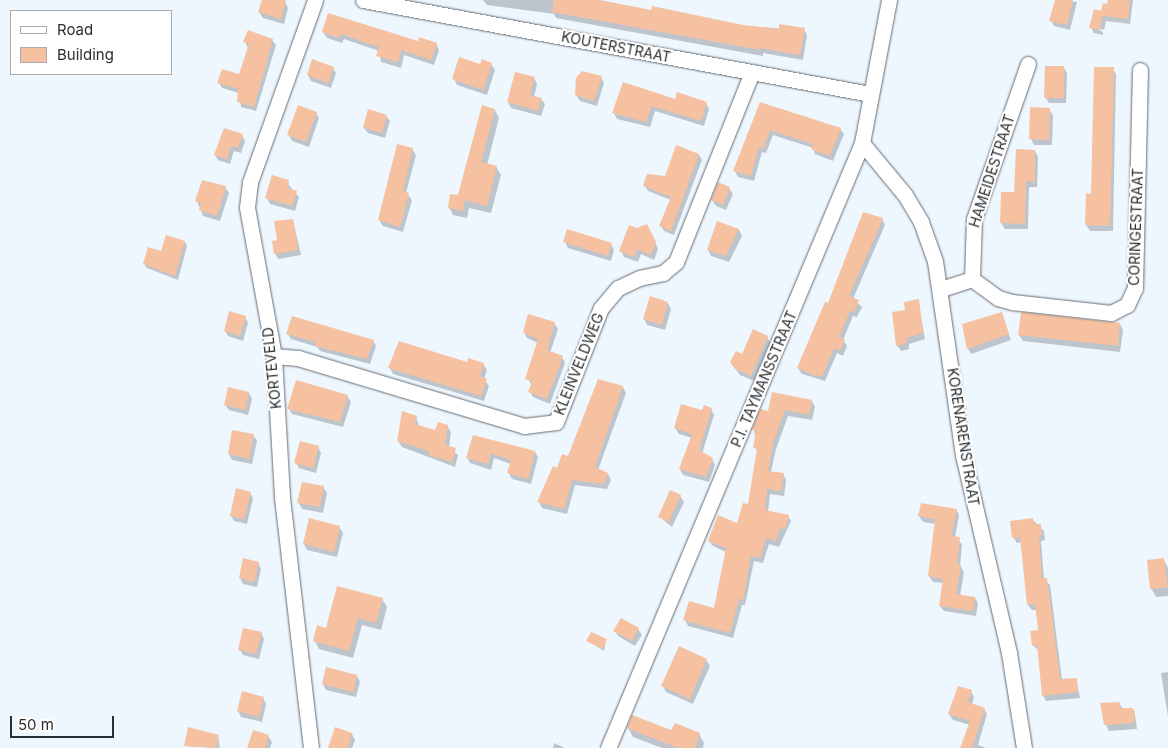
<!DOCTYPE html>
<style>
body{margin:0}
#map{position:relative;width:1168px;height:748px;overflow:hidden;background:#eef6fe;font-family:Inter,sans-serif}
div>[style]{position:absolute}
.shadow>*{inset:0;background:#0003}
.building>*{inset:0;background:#f6c1a0}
.roads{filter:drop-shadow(0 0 1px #656c73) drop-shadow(0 0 1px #656c73)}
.minor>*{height:15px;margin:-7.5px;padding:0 7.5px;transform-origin:7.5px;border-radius:7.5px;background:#fff}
span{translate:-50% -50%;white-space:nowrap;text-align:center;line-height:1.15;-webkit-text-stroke:4px #fff;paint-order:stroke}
.street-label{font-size:14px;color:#2b2e31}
.legend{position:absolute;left:10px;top:10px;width:162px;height:65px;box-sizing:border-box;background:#fff;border:1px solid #aaabad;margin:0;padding:6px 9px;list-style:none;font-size:15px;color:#2b2e31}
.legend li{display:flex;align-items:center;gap:10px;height:25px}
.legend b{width:25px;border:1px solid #aaabad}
.scale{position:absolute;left:10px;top:716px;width:104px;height:22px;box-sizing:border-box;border:2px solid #2b2e31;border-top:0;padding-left:6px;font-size:15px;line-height:18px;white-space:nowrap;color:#2b2e31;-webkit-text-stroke:4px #fff;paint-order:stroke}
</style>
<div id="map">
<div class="shadow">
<div style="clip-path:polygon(263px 0,285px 2px,288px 8px,284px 24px,263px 18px,259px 12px)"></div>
<div style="clip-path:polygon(483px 0,585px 0,743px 26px,804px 30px,807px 35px,803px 60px,763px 53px,763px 56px,556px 18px,554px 14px,487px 5px)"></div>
<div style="clip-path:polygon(1056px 0,1077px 2px,1070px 30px,1054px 26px,1051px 20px)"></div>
<div style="clip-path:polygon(1109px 0,1133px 0,1130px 24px,1106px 21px,1104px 30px,1093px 27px,1103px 32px,1103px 35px,1094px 33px,1091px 28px)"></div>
<div style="clip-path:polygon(323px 32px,436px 44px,439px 50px,434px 65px,404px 55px,401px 68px,381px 62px,379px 51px,344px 39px,342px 43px,327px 38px)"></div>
<div style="clip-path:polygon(272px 40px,276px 45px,256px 111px,241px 107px,239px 93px,222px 88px,219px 83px,240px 75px,248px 48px,245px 42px)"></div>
<div style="clip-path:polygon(491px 64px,495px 70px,487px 95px,457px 85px,454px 79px)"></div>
<div style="clip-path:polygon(333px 68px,336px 73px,331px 88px,311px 81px,308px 75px)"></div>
<div style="clip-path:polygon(1064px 68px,1067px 73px,1066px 103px,1049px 103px,1045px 97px)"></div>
<div style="clip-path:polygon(1113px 69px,1116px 74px,1113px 231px,1090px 231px,1086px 225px)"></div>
<div style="clip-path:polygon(601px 77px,604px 83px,597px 106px,580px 101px,576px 95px)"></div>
<div style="clip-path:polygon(534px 78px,537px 84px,534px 97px,541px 99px,545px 104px,541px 116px,511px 108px,508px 102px)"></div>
<div style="clip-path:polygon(676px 100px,706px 103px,709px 109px,704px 126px,655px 111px,650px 127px,617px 119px,614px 113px)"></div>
<div style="clip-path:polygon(761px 104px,840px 129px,844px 134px,833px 161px,815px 154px,813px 148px,773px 135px,766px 153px,762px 152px,754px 181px,738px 177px,735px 171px)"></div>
<div style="clip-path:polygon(1049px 109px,1053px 115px,1052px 145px,1034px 145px,1031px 139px)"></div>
<div style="clip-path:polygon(495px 110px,499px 118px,487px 165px,496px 167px,501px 175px,491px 213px,469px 208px,467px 218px,453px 215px,449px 207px,459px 197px)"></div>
<div style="clip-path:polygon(316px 113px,319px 118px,309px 147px,292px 141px,289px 135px)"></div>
<div style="clip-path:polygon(386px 116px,390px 121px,385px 138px,368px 133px,364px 128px)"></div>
<div style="clip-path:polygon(242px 135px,245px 141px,241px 153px,234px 151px,230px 164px,218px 160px,215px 155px)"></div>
<div style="clip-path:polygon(412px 149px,416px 155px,406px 193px,412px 200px,403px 232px,383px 226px,379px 220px)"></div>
<div style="clip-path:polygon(1035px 151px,1038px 157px,1037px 187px,1029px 187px,1028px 229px,1005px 229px,1001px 223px)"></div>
<div style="clip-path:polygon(699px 155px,702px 160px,674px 235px,664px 231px,661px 226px,671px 200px,648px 191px,645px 186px,665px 178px)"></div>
<div style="clip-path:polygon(287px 183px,299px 197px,295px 211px,270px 204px,267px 198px)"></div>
<div style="clip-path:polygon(225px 187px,229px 193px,220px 221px,203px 216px,197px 201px)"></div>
<div style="clip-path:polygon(729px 188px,733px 194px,726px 210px,716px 206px,712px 200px)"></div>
<div style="clip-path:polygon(882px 219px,885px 225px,853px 299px,862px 307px,857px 317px,853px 316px,843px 340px,847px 346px,843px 356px,837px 353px,825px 381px,802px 374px,798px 368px)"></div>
<div style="clip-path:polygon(293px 220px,301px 255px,278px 259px,275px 253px,278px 241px)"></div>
<div style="clip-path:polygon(717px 223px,739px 230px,742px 236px,729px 262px,711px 256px,708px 250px)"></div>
<div style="clip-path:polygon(650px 231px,658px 249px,654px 260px,641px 254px,638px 262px,624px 257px,621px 251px)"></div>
<div style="clip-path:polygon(185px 242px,187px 246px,178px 280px,147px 268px,144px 264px)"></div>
<div style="clip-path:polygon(565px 242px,611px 244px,614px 250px,611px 261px,568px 248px)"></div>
<div style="clip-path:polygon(918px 301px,925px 339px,909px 344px,909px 349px,901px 351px,897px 345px,907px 311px)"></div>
<div style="clip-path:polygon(668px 303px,671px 309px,665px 330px,647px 325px,644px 319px)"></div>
<div style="clip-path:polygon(1001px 314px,1011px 340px,971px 354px,968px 349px)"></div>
<div style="clip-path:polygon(245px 317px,248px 323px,243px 341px,228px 336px,225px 331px)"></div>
<div style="clip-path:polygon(554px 323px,558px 329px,550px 353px,562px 357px,565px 363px,550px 404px,533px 397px,530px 392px,532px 385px,527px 378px,538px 343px,527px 338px,524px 332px)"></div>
<div style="clip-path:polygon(1120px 324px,1123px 330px,1120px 352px,1023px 341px,1019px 335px)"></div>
<div style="clip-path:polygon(288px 334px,373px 341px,376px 346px,370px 364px,320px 351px,317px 347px,291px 339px)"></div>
<div style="clip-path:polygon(767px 337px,770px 342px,754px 381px,740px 375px,735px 368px)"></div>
<div style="clip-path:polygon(483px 364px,487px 370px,484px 379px,489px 386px,484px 401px,393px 374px,390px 368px)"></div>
<div style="clip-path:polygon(599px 380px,623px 387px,626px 393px,598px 470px,608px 474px,611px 480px,607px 489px,575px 485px,567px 514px,542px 508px,539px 502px,557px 469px,569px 458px)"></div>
<div style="clip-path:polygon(249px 393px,252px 399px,248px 415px,229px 410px,225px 405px)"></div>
<div style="clip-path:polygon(347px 396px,351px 402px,343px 427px,292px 414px,289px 409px)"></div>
<div style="clip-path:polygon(812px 401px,815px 407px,812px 420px,788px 416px,776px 449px,771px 472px,783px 474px,786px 480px,784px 496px,770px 494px,768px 512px,788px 516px,791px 521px,779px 547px,769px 544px,763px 563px,754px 561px,745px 605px,742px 605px,733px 638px,688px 626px,685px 620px,715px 609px,726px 552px,713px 546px,709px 541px,738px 524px,749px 505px,757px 454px,754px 429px,769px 412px)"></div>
<div style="clip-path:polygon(711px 409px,714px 415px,702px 454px,712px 459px,715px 465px,709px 482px,683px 475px,680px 469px,692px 438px,679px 434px,675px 428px)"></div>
<div style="clip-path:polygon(416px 417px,419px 426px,436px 431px,447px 426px,451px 432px,449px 447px,458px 455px,455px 467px,402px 447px,398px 441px)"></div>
<div style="clip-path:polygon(233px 431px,253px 435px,257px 441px,252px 464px,232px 460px,229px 454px)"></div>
<div style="clip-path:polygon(474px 436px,535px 452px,538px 457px,531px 484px,512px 479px,509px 473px,511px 464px,494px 458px,491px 470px,470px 463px,467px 457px)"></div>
<div style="clip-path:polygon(318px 447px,321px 453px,316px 473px,299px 468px,296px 463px)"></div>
<div style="clip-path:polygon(323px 487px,327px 493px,323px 513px,302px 509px,299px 503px)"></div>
<div style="clip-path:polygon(250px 493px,253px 498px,247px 524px,234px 521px,231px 516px)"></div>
<div style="clip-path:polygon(680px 496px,684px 502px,672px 527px,660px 517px)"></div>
<div style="clip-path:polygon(956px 510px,959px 515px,955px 538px,962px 544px,960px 566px,964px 572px,960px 596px,975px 598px,978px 603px,976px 616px,944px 611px,940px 606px,943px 583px,933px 582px,929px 576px,936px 524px,923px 522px,919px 516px)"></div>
<div style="clip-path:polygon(1033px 520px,1044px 531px,1045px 540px,1041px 541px,1044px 579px,1050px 585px,1062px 680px,1076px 679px,1080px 698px,1046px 701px,1043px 695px,1039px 651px,1033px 645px,1040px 631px,1037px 610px,1032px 610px,1028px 605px,1022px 542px,1017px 543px,1013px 537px)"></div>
<div style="clip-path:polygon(339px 527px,343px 533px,337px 557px,307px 550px,304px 544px)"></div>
<div style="clip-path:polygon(1163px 559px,1168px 568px,1168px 596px,1156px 597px,1151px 588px)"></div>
<div style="clip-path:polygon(258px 563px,261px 569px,257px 587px,243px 584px,240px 578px)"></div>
<div style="clip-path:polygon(382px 599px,387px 607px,381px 630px,362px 625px,353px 658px,319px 649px,315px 641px,326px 629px)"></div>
<div style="clip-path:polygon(621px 620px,638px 629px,642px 635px,635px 646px,618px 636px,615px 631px)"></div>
<div style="clip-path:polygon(261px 633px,264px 639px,259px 659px,243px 655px,240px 650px)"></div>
<div style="clip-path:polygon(606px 640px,604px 651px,588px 641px)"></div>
<div style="clip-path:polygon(706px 660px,710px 666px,693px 704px,666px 692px,663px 686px)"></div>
<div style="clip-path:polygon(1168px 672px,1168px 717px,1161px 673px)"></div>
<div style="clip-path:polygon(357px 676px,360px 682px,356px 697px,326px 690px,323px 684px)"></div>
<div style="clip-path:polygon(971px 691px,974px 697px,972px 705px,984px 709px,987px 714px,978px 745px,986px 748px,961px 748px,970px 725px,953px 720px,949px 714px)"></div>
<div style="clip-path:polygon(263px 698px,266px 704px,262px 722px,241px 717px,238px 711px)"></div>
<div style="clip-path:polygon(1119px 703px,1123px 709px,1135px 715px,1137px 729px,1109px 731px,1106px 725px)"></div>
<div style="clip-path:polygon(628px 728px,699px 734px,704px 743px,703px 748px,662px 748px,633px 737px)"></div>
<div style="clip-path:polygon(352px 734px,355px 740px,352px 748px,329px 748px)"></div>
<div style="clip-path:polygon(218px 736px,220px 748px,185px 746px)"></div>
<div style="clip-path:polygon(268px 736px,272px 742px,270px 748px,248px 748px)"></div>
<div style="clip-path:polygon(554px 743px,565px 748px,553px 748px)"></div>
</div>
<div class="building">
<div style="clip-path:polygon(262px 0,286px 0,281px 19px,258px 12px)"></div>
<div style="clip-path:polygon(554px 0,600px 0,651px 10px,652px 6px,743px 25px,779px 29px,779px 24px,805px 28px,800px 55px,760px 48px,760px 50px,552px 12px)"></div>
<div style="clip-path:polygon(1055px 0,1073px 0,1067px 25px,1049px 21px)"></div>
<div style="clip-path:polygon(1108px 0,1130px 0,1128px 19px,1103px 16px,1100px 30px,1089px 28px,1094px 9px,1101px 11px,1103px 3px,1107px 4px)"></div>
<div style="clip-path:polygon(328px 13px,418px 41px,419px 37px,437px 43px,431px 60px,401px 50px,398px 62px,376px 56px,379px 47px,340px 34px,339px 38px,322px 32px)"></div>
<div style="clip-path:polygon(248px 30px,273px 39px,254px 107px,237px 102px,238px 89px,217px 83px,222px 69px,239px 74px,249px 44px,243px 42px)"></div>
<div style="clip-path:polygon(459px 57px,480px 64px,482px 59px,492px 63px,483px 90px,452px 79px)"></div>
<div style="clip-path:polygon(312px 59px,334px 67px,328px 83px,307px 75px)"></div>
<div style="clip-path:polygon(1045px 66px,1064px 66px,1064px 98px,1044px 98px)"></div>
<div style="clip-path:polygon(1094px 67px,1114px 67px,1110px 226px,1085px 225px,1086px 193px,1091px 194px)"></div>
<div style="clip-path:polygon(582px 71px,602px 76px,594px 101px,575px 95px,576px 78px)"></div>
<div style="clip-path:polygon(515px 72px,535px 77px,530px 95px,542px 98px,538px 111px,507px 102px)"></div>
<div style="clip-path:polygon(623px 82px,675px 99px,677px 92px,707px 102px,701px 121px,652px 106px,646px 122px,612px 113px)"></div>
<div style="clip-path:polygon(760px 102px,841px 128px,830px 156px,811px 149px,813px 144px,770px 130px,763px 149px,759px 147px,751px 176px,733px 171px)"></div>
<div style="clip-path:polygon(298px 105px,317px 112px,306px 142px,287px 135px)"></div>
<div style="clip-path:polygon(482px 105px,495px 109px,481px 162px,497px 166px,487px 206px,465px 200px,463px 211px,448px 208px,450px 194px,458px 195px)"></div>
<div style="clip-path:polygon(1030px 107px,1050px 108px,1049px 140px,1029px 139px)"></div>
<div style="clip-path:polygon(368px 109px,387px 115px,382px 133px,363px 128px)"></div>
<div style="clip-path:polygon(224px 128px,243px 134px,238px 148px,231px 146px,227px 159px,214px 155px)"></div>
<div style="clip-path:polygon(397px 144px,413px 148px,403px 191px,409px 193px,400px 227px,378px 220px)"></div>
<div style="clip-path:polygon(676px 145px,699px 154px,671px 231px,659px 226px,671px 197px,643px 186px,647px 174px,665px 176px)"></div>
<div style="clip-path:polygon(1016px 149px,1035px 150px,1035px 182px,1026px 181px,1025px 224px,1000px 223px,1001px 192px,1014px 192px)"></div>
<div style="clip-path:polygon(272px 175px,289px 180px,288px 188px,297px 191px,292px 206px,265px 198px)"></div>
<div style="clip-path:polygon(202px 180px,226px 186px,217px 216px,199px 210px,201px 203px,195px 201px)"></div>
<div style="clip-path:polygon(718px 182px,730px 187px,723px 205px,711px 200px)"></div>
<div style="clip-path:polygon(863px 212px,883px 218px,849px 296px,859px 300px,854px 312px,850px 311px,839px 337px,845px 339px,840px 351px,834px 348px,822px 376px,813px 375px,797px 368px,825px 302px,828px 303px)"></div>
<div style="clip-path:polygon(293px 219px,298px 250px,274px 254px,272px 241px,277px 240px,274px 221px)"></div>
<div style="clip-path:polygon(717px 221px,739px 229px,726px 256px,707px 250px)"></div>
<div style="clip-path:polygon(647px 224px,656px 242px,651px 255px,637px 249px,635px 257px,619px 251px,629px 225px,637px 228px)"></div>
<div style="clip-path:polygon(567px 229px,612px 243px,608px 256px,563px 242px)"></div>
<div style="clip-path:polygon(166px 235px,185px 241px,175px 276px,143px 264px,148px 247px,161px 251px)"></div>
<div style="clip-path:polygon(650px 296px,668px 302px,662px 325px,643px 319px)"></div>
<div style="clip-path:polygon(919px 299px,923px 333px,906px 338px,907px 343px,896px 346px,892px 312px,905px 310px,904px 302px)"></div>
<div style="clip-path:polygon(229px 311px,246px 316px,240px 336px,224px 331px)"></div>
<div style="clip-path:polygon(1002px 312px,1009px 334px,967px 349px,962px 324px)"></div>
<div style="clip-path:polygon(1021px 312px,1120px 323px,1118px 346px,1018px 335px)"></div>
<div style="clip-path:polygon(528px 314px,555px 322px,547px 350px,563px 356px,547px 399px,528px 392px,532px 381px,525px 379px,538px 339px,523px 332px)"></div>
<div style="clip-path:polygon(292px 316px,374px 340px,367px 359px,315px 346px,316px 342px,286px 334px)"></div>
<div style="clip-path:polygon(753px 329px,768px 336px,751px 376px,735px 369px,730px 362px,736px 351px,742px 354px)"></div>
<div style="clip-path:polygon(399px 341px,467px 362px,468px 358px,484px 363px,480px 376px,487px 379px,481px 396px,388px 368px)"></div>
<div style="clip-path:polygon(598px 379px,623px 386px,595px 467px,608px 473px,604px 484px,572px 480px,564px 509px,537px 502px,553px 466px,557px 468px,562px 454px,568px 456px)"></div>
<div style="clip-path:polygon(296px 380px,348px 395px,340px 422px,287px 409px)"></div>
<div style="clip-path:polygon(228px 387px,249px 392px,245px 410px,224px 405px)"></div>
<div style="clip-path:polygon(772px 392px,812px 400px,809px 415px,785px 410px,773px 443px,768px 471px,784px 473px,781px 491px,767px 489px,765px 510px,789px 515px,787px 523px,785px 529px,780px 528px,776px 541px,766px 538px,760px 558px,751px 556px,743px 600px,739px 599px,730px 633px,683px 620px,689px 601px,714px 608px,726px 548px,708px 541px,718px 515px,737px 523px,743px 503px,748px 504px,757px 449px,753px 448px,756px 431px,752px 429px,760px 409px,768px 411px)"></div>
<div style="clip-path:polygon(681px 404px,702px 410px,704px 405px,712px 408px,699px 450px,713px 458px,706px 477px,679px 469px,692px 434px,674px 428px)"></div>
<div style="clip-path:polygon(402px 411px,417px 416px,415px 424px,435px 430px,438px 422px,448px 425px,445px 445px,456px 448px,452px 462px,428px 455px,429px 451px,397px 441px)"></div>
<div style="clip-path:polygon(232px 430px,254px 434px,249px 459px,228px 454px)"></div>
<div style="clip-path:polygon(473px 435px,535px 451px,528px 479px,507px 473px,511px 460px,491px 453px,488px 464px,466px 458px)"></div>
<div style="clip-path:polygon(300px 441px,319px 446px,313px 468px,294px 463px)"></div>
<div style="clip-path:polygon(302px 482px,324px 486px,320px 507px,297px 503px)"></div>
<div style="clip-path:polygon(236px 488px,251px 492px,244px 519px,230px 516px)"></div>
<div style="clip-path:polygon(670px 490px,681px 495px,669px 522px,658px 517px)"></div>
<div style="clip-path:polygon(921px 503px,957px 509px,951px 536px,960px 537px,957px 564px,961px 565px,956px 594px,975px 597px,973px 611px,939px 606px,943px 579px,928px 576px,935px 519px,918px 516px)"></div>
<div style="clip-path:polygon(309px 518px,340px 526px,334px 552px,303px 544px)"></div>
<div style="clip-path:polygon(1033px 518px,1034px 524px,1041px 524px,1042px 535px,1039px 535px,1042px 578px,1047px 578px,1060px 679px,1077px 678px,1078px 692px,1042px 696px,1037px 645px,1032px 646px,1030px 631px,1038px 630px,1035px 604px,1027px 605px,1020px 537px,1012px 538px,1010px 521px)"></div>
<div style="clip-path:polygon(243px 558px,259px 562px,254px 582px,239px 578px)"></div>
<div style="clip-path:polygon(1164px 558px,1168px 587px,1150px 589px,1147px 560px)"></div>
<div style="clip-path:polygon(337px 586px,383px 598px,376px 623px,358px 618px,349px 651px,313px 641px,317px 625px,326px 628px)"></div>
<div style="clip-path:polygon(621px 618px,639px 628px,632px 641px,613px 631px)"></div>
<div style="clip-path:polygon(243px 628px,262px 632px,256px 654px,238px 650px)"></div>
<div style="clip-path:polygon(591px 632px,607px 639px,603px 649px,586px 641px)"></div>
<div style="clip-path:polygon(679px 646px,707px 659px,690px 699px,661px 686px)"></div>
<div style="clip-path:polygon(326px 667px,357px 675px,353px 692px,322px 684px)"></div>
<div style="clip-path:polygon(958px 686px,972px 690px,968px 702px,985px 708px,972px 748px,960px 748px,970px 721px,948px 714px)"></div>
<div style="clip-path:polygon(242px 691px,264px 697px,259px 717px,237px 711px)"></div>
<div style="clip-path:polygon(1120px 702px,1120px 708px,1132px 708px,1135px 711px,1134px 723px,1104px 725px,1100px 703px)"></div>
<div style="clip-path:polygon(632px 715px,671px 730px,675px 723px,700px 733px,695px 748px,678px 748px,627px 728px)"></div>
<div style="clip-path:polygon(188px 727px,219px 735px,216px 748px,184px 746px)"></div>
<div style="clip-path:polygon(335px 727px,352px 733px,348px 748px,328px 748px)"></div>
<div style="clip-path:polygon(253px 730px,269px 735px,265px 748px,247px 748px)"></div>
</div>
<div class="roads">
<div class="minor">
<div style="left:363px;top:0;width:516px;rotate:10.5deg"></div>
<div style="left:862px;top:143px;width:67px;rotate:50.4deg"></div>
<div style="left:905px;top:195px;width:31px;rotate:59deg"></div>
<div style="left:921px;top:222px;width:41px;rotate:70.3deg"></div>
<div style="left:935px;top:261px;width:196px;rotate:81.8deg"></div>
<div style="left:963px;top:455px;width:203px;rotate:76.9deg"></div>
<div style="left:1009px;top:653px;width:96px;rotate:81deg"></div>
<div style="left:972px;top:279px;width:60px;rotate:-88.1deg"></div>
<div style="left:974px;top:219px;width:164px;rotate:-70.8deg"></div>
<div style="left:941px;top:289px;width:33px;rotate:-18deg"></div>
<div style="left:972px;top:279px;width:32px;rotate:36deg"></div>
<div style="left:998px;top:298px;width:15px;rotate:16deg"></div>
<div style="left:1012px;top:302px;width:100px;rotate:6.3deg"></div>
<div style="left:1111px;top:313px;width:18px;rotate:-27deg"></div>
<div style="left:1127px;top:305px;width:19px;rotate:-65deg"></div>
<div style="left:1135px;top:288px;width:218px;rotate:-88.7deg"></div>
<div style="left:274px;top:356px;width:24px;rotate:5deg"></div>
<div style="left:298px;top:358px;width:236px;rotate:16.7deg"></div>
<div style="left:524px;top:426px;width:32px;rotate:-7deg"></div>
<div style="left:556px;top:422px;width:123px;rotate:-68.5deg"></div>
<div style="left:601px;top:308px;width:26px;rotate:-50deg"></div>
<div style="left:618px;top:288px;width:23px;rotate:-25deg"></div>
<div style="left:639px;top:278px;width:25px;rotate:-12deg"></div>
<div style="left:663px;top:273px;width:17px;rotate:-40deg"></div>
<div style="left:676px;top:262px;width:205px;rotate:-68.2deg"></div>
<div style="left:311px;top:748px;width:254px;rotate:-96.6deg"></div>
<div style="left:282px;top:496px;width:140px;rotate:-93.3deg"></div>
<div style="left:274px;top:356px;width:151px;rotate:-100.3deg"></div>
<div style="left:247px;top:207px;width:25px;rotate:-83deg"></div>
<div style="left:250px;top:182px;width:193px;rotate:-70.3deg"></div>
<div style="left:608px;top:748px;width:656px;rotate:-67.23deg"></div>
<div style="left:862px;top:143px;width:146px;rotate:-79.3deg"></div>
</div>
</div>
<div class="street-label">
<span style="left:616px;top:47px;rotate:11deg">KOUTERSTRAAT</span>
<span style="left:992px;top:171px;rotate:-72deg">HAMEIDESTRAAT</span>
<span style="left:1136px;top:227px;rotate:-88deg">CORINGESTRAAT</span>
<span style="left:579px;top:364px;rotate:-68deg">KLEINVELDWEG</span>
<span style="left:272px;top:368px;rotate:-96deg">KORTEVELD</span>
<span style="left:764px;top:379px;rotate:-67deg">P.I. TAYMANSSTRAAT</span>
<span style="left:963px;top:437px;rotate:81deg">KORENARENSTRAAT</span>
</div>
<ul class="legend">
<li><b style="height:6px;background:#fff"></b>Road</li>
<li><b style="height:14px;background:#f6c1a0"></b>Building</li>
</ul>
<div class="scale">50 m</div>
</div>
